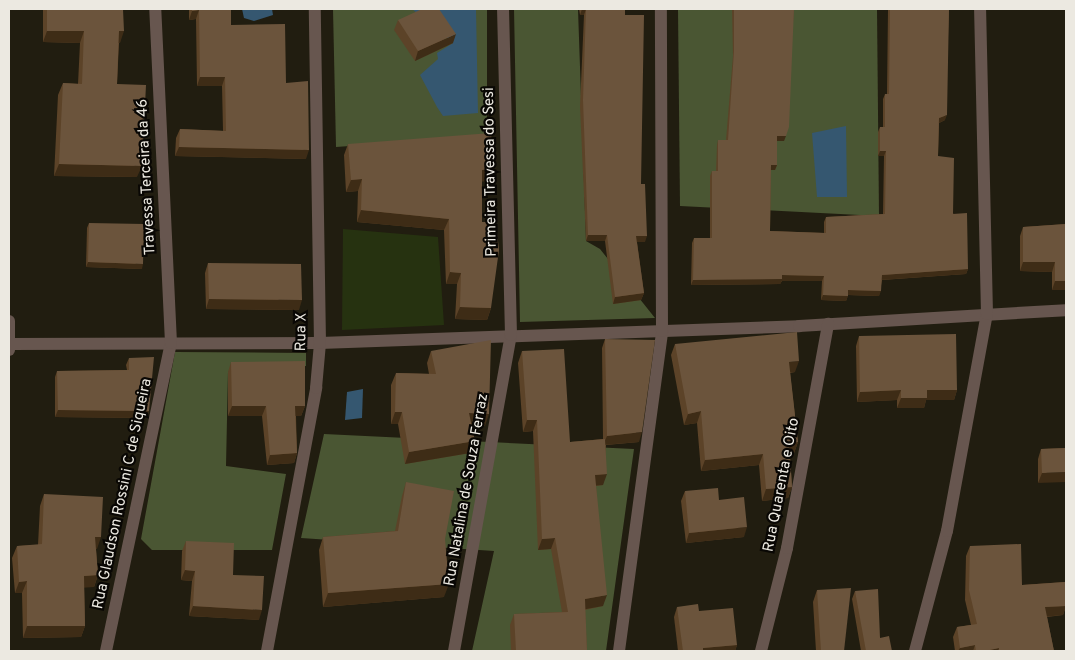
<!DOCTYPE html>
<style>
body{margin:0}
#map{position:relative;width:1075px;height:660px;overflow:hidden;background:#211d10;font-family:Overpass,sans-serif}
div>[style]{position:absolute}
.green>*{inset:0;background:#263210}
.forest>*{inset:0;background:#4a5633}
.water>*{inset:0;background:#355770}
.street>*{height:12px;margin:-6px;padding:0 6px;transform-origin:6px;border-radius:6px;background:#67564f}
.wall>*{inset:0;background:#5c4328}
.shaded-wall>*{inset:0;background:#3e2c16}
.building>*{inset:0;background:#6b543c}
span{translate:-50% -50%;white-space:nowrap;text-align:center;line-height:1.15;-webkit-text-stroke:4.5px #090704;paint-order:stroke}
.street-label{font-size:15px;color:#ece9e1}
.frame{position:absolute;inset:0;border:10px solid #ece9e1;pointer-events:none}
</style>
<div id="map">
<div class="green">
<div style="clip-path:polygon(343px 229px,438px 237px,444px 325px,342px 330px)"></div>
</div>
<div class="forest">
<div style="clip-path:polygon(333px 9px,487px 9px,487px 136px,336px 147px)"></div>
<div style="clip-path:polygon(514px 9px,578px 9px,586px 241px,600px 249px,655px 318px,520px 322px)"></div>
<div style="clip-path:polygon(678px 9px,877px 9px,879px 216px,680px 206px)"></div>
<div style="clip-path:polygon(175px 352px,306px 353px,306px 366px,228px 372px,226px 466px,286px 474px,272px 550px,152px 550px,141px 539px)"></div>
<div style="clip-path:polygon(324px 434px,634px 449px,606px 651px,472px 651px,494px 551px,301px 538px)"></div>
</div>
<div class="water">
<div style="clip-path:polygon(242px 9px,272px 9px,273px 15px,254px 21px,244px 18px)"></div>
<div style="clip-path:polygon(412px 9px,476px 9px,478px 113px,443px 116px,437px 107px,420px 75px,438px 59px,437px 53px,453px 43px)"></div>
<div style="clip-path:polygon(846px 126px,847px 197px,817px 197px,812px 133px)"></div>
<div style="clip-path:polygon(363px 389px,362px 418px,345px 420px,347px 392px)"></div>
</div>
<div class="street">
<div style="left:9px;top:321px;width:29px;rotate:90deg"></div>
<div style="left:9px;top:344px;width:311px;rotate:-0.2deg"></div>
<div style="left:320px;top:343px;width:479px;rotate:-2deg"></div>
<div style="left:799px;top:326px;width:267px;rotate:-3.4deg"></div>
<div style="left:106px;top:651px;width:315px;rotate:-78.1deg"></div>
<div style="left:171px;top:343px;width:334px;rotate:-92.7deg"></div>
<div style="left:267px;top:651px;width:268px;rotate:-79.4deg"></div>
<div style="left:316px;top:388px;width:45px;rotate:-84.9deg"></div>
<div style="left:320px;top:343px;width:334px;rotate:-90.9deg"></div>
<div style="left:454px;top:651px;width:321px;rotate:-79.8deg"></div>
<div style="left:511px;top:335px;width:326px;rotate:-91.4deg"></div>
<div style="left:619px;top:651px;width:323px;rotate:-82.3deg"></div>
<div style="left:662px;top:331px;width:322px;rotate:-90.2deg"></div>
<div style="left:761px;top:651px;width:106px;rotate:-75.8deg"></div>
<div style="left:787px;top:548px;width:228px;rotate:-79.6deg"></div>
<div style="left:915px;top:651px;width:124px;rotate:-75.1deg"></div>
<div style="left:947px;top:531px;width:221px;rotate:-79.6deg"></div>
<div style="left:987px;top:314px;width:305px;rotate:-91.3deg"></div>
</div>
<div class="wall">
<div style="clip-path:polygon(43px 9px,123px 9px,120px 43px,119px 43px,117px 84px,137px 177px,54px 176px,58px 95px,63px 83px,78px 84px,80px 43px,43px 42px)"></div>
<div style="clip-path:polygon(189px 9px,231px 9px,231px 25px,286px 83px,306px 159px,175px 156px,176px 138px,180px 129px,223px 131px,222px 86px,197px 86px,196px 19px,189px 20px)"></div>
<div style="clip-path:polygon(579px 9px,625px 9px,625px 15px,641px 184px,645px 242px,637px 242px,644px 293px,641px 300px,613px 304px,605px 241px,586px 241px,580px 106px,584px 15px,580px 15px)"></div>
<div style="clip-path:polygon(732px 9px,794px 9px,784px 141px,777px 141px,777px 165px,775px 170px,771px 170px,770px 231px,824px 233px,824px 222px,826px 217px,883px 214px,884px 156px,878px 156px,878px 132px,880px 127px,883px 127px,883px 99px,885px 94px,887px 94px,888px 9px,949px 9px,945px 120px,939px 123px,938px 156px,968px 269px,966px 274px,882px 280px,879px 296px,848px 295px,846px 301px,821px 300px,822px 281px,782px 281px,780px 284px,691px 285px,692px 243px,694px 238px,710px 238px,710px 176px,712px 171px,716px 171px,717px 145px,718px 140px,726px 140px,733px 56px)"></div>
<div style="clip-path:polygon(398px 20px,453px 43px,415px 61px,394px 30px)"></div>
<div style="clip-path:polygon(348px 144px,490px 181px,482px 181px,482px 222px,491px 308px,487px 320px,455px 319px,457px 284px,446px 284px,444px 230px,357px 222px,358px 191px,346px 192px,344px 155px)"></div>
<div style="clip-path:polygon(89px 223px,142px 269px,86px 267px,87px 228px)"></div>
<div style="clip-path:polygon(1066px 224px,1066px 290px,1052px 290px,1052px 272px,1020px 271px,1020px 236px,1023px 227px)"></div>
<div style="clip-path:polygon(208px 263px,299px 310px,206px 309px,205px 273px)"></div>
<div style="clip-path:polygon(859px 336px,957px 390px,954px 400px,926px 400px,924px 408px,897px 408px,897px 400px,857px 402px,856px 346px)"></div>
<div style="clip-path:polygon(605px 339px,639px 442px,606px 445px,603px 485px,596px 486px,603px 606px,585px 610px,587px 651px,511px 651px,510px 625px,514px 614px,562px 612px,551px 549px,538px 550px,533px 431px,523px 432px,518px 363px,522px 351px,570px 442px,603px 439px,602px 348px)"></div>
<div style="clip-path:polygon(675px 344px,795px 372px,790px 373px,798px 442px,794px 453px,790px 454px,792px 487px,788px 498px,762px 501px,759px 465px,701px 471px,697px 423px,684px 425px,671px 355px)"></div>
<div style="clip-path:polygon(431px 351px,485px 426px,472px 425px,470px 453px,405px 464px,398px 424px,391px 424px,391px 385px,396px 373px,429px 374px,427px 363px)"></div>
<div style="clip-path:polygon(129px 358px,147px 418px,55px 417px,55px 377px,57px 371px,127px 370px,126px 365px)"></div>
<div style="clip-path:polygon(231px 362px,305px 406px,301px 416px,296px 416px,297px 453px,294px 463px,267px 465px,262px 416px,228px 416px,228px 372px)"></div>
<div style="clip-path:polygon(1066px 448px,1038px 483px,1038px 459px,1041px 449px)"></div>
<div style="clip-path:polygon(406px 482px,445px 539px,444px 597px,323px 607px,319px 550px,323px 537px,395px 531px,402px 496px)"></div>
<div style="clip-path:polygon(685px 491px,719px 500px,744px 537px,686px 543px,681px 501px)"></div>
<div style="clip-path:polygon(44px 494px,97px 549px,96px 549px,98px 575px,94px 587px,84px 587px,85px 626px,81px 637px,23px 638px,22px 593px,15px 593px,12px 558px,17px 546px,38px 545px,40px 506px)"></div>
<div style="clip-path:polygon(186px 541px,233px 575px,259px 620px,189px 616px,192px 581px,181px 580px,182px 551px)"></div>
<div style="clip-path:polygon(970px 546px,1022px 585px,1065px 582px,1066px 606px,1063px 615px,1047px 617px,1054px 651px,955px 651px,953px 637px,957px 627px,971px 625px,965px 600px,966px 556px)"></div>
<div style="clip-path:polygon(817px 590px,844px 651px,816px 651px,813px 602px)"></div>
<div style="clip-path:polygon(855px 591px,880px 638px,892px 651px,861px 651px,852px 599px)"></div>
<div style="clip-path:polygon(677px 607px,699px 611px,737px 645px,735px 651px,678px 651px,674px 617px)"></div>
</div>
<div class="shaded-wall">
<div style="clip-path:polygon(582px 9px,586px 9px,584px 15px,580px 15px)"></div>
<div style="clip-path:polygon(199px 10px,196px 19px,189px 20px,192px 11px)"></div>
<div style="clip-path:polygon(47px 31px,84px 31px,80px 43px,43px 42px)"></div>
<div style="clip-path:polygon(119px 31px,124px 31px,120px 43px,115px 43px)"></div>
<div style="clip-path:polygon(456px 34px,453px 43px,415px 61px,418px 51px)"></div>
<div style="clip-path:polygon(200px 77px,225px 77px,222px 86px,197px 86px)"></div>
<div style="clip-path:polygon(947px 115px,945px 120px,937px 124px,939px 118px)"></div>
<div style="clip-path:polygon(777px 136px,786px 136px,784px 141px,775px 141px)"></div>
<div style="clip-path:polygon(179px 147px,309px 150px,306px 159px,175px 156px)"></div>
<div style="clip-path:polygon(880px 151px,886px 151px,884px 156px,878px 156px)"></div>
<div style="clip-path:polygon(59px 164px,142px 166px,137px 177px,54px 176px)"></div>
<div style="clip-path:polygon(771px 165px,777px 165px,775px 170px,769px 170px)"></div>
<div style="clip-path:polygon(494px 169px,490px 181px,477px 182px,482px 170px)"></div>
<div style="clip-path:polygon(362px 179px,358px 191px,346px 192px,351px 180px)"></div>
<div style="clip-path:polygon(361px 210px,449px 219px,444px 230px,357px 222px)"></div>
<div style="clip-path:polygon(588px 235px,607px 235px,605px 241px,586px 241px)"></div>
<div style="clip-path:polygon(636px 236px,647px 236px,645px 242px,634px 242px)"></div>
<div style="clip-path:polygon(88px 262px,143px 264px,142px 269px,86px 267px)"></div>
<div style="clip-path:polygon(1023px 262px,1055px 262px,1052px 272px,1020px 271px)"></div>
<div style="clip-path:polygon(968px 269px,966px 274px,880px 280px,882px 275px)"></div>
<div style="clip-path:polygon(450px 272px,461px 273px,457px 284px,446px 284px)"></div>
<div style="clip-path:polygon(782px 275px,824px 276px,822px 281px,782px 281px,780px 284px,691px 285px,693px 280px)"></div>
<div style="clip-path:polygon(1055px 281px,1066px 281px,1066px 290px,1052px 290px)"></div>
<div style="clip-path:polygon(848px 290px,881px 291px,879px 296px,847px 295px)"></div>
<div style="clip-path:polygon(644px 293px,641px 300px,613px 304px,615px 297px)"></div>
<div style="clip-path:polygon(823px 295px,848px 296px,846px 301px,821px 300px)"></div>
<div style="clip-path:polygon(209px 299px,302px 300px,299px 310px,206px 309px)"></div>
<div style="clip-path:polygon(460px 307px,491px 308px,487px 320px,455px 319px)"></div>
<div style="clip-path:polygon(799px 361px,795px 372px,785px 373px,789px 362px)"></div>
<div style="clip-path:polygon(901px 390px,897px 400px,857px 402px,860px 392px)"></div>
<div style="clip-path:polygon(927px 390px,957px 390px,954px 400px,926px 400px,924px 408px,897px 408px,901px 398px)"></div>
<div style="clip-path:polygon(232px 406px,266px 406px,262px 416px,228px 416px)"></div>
<div style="clip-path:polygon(295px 406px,305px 406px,301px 416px,291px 416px)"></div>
<div style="clip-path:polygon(58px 410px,149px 411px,147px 418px,55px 417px)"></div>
<div style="clip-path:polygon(701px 411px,697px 423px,684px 425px,688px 414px)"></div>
<div style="clip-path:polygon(395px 412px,402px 412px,398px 424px,391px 424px)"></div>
<div style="clip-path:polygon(469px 413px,489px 414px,485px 426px,465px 425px)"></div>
<div style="clip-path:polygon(527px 420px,537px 420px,533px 431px,523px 432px)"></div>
<div style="clip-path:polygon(642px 432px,639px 442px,603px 445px,607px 436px)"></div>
<div style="clip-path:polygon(475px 441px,470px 453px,405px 464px,409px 452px)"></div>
<div style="clip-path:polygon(798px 442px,794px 453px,785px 454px,789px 443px)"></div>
<div style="clip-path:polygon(297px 453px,294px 463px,267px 465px,270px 455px)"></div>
<div style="clip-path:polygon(763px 454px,759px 465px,701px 471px,705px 460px)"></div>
<div style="clip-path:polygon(1066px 472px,1066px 482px,1038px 483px,1042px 473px)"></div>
<div style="clip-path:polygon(607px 474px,603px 485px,591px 486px,595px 475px)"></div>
<div style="clip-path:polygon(792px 487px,788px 498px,762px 501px,766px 489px)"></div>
<div style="clip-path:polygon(747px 527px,744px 537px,686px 543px,689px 533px)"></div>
<div style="clip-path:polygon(95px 537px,101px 537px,97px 549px,91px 549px)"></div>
<div style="clip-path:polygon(555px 538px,551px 549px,538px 550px,542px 539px)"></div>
<div style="clip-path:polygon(185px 570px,195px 571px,192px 581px,181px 580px)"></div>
<div style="clip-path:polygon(98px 575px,94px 587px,80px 588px,84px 576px)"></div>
<div style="clip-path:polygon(27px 581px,22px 593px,15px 593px,19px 582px)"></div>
<div style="clip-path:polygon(449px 584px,444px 597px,323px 607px,328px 593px)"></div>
<div style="clip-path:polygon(607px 595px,603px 606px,581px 610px,585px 599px)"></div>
<div style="clip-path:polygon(193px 606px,262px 610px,259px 620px,189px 616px)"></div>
<div style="clip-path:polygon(1066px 606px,1063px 615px,1042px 617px,1045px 607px)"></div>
<div style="clip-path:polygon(27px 626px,85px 626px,81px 637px,23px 638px)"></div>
<div style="clip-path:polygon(737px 645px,735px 651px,702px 651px,703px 648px)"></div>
<div style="clip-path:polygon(975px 645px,973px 651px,958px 651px,960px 648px)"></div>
<div style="clip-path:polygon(999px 648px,998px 651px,985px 651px)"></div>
</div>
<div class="building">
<div style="clip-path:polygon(47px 9px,123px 9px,124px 31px,119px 31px,117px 84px,146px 85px,142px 166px,59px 164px,63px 83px,82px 84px,84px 31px,47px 31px)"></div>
<div style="clip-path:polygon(192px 9px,231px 9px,231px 25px,285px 24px,286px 83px,308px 81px,309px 150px,179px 147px,180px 129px,226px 131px,225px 77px,200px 77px,199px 10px,192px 11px)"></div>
<div style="clip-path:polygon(422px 9px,439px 9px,456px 34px,418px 51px,398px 20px)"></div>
<div style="clip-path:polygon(582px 9px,625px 9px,625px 15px,644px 15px,641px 184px,645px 184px,647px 236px,636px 236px,644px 293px,615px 297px,607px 235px,588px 235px,583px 100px,586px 9px)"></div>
<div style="clip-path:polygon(734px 9px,794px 9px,789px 127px,786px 136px,777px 136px,777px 165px,771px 165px,770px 231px,826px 233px,826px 217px,885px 214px,886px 151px,880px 151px,880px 127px,885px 127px,885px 94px,889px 94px,890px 9px,949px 9px,947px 115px,939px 118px,938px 156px,954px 158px,953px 214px,967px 213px,968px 269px,882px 275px,881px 291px,848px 290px,848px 296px,823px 295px,824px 276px,782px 275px,782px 279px,693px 280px,694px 238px,712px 238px,712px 171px,718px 171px,718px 140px,728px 140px,734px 51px)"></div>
<div style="clip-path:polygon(491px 133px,494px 169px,482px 170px,482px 222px,496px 222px,499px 250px,491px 308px,460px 307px,461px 273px,450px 272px,449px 219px,361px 210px,362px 179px,351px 180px,348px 144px)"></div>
<div style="clip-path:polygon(89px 223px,144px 224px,143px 264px,88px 262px)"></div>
<div style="clip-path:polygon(1066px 224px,1066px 281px,1055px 281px,1055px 262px,1023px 262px,1023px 227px)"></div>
<div style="clip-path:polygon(208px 263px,301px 264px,302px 300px,209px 299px)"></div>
<div style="clip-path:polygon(797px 332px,799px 361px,789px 362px,798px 442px,789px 443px,792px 487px,766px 489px,763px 454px,705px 460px,701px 411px,688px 414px,675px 344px)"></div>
<div style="clip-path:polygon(956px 334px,957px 390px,927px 390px,927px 398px,901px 398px,901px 390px,860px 392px,859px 336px)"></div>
<div style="clip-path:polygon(605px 339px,655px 340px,642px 432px,607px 436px)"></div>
<div style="clip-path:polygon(491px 340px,489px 414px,469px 413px,475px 441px,409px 452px,402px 412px,395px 412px,396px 373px,436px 374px,431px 351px)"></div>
<div style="clip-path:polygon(564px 349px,570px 442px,605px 439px,607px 474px,595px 475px,607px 595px,585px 599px,587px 651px,516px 651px,514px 614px,568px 612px,555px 538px,542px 539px,537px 420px,527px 420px,522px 351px)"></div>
<div style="clip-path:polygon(154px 357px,149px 411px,58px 410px,57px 371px,129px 370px,129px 358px)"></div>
<div style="clip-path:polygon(305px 361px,305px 406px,295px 406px,297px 453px,270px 455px,266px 406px,232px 406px,231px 362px)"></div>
<div style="clip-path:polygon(1066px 448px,1066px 472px,1042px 473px,1041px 449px)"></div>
<div style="clip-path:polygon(406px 482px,454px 491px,445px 539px,449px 584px,328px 593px,323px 537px,398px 531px)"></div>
<div style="clip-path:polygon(718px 488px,719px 500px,744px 497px,747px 527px,689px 533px,685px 491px)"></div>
<div style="clip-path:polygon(44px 494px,103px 497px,101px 537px,95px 537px,98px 575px,84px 576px,85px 626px,27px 626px,27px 581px,19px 582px,17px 546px,42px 544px)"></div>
<div style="clip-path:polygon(186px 541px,234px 543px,233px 575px,264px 576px,262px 610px,193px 606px,195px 571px,185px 570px)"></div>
<div style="clip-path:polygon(1021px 544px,1022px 585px,1065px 582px,1066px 606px,1045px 607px,1054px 651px,999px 651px,999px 648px,985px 651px,976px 651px,975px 645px,960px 648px,957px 627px,977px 624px,969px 590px,970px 546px)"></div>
<div style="clip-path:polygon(851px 588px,844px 651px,821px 651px,817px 590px)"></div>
<div style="clip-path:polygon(878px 589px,880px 638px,889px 636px,892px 651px,866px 651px,855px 591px)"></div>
<div style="clip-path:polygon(698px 604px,699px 611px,733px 608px,737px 645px,703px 648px,703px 651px,683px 651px,677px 607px)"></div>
</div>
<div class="street-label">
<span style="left:491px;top:172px;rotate:-91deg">Primeira Travessa do Sesi</span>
<span style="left:147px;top:177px;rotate:-93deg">Travessa Terceira da 46</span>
<span style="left:302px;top:332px;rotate:-89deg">Rua X</span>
<span style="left:782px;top:485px;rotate:-79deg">Rua Quarenta e Oito</span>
<span style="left:467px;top:490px;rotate:-80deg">Rua Natalina de Souza Ferraz</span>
<span style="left:123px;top:494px;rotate:-78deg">Rua Glaudson Rossini C de Siqueira</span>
</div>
<div class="frame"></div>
</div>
